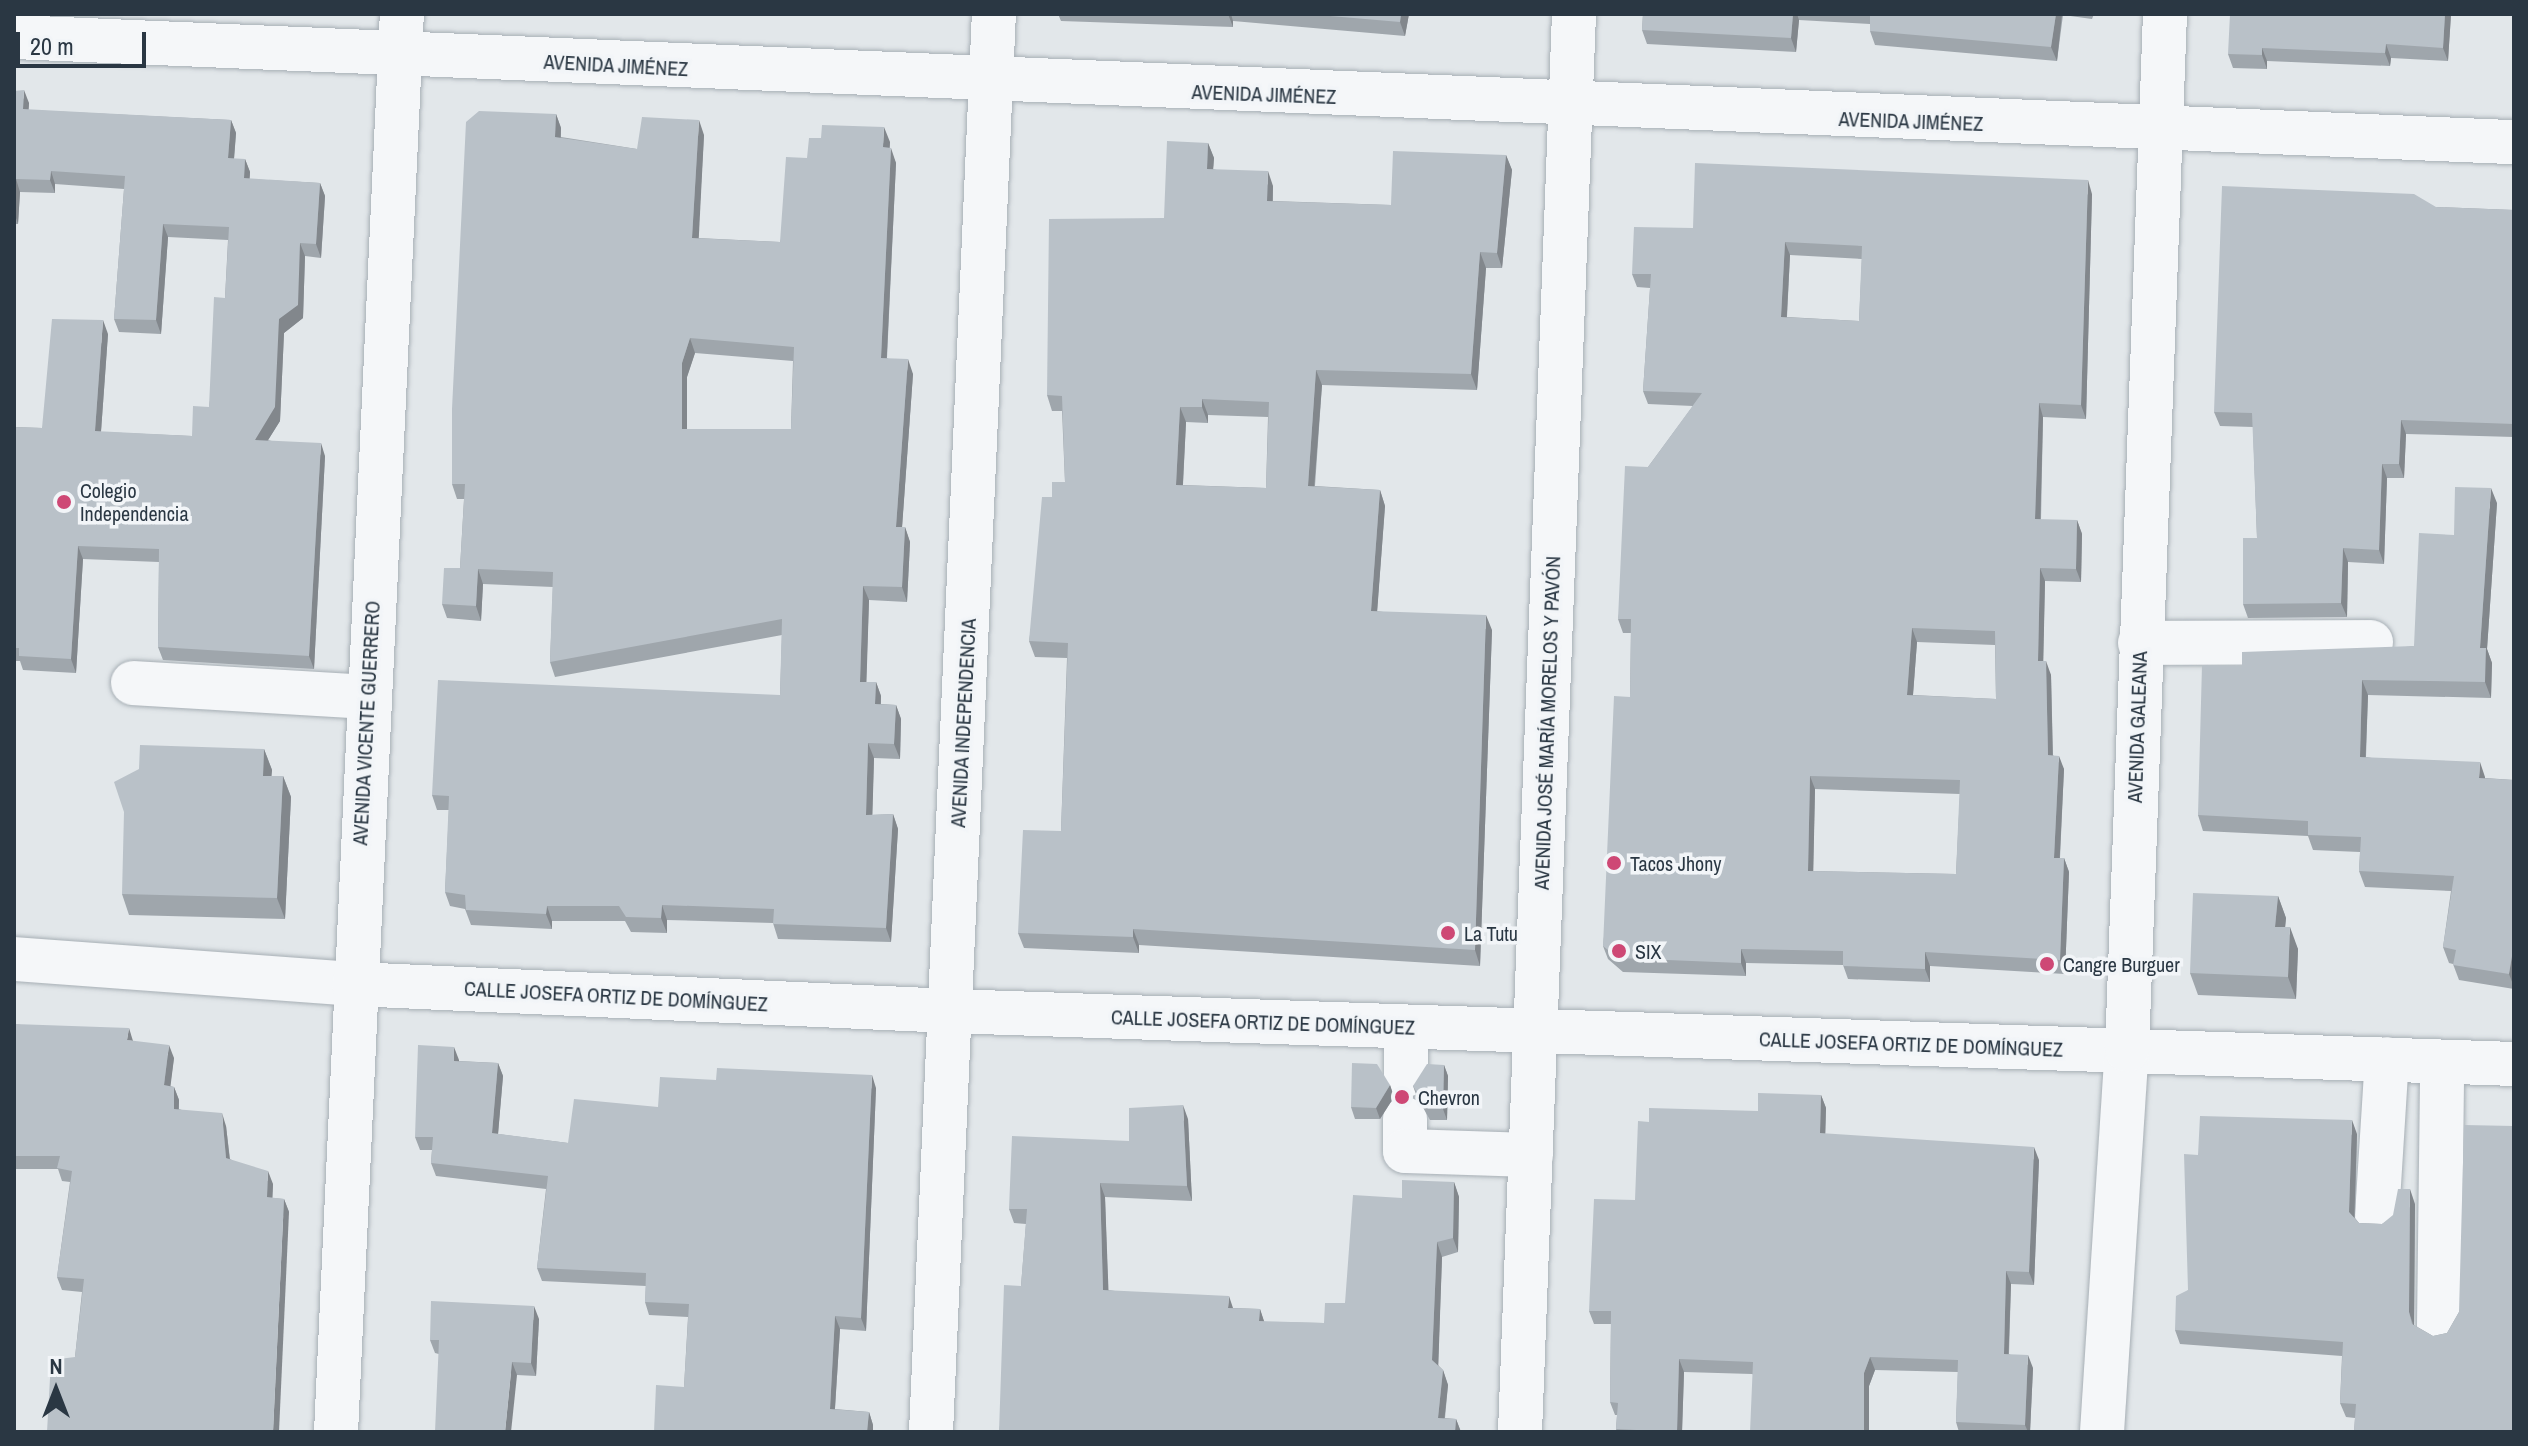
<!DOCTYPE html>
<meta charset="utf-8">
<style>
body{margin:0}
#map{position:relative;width:2528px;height:1446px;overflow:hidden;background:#e2e7ea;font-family:"Archivo Narrow",sans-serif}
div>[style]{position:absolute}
.roads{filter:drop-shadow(0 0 2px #a7afb5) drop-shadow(0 0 2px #a7afb5)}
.minor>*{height:44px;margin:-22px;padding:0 22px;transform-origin:22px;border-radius:22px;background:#f5f7f9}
.wall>*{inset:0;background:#9fa6ac}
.shaded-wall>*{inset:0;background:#82878c}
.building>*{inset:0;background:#b9c1c8}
.dots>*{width:22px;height:22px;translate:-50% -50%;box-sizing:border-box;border:4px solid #f2f5f8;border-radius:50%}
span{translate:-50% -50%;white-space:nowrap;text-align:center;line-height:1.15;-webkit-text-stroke:7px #f2f5f8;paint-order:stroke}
.street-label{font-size:20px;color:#2a3743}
.poi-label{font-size:20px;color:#2a3743}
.left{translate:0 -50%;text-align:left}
.frame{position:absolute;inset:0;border:16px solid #2a3743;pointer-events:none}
.north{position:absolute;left:16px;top:1350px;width:80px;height:80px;-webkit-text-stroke:6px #f2f5f8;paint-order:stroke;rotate:0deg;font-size:22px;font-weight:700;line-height:32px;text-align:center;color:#2a3743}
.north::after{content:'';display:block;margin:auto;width:28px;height:36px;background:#2a3743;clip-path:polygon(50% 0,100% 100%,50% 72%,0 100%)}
.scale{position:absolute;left:16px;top:32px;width:130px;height:36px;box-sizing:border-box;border:4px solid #2a3743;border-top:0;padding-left:10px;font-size:24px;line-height:28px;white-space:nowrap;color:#2a3743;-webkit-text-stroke:6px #f2f5f8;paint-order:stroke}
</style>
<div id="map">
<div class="roads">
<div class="minor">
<div style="left:14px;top:37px;width:2502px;rotate:2.41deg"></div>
<div style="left:2140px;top:643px;width:231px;rotate:-0.2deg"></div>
<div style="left:133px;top:683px;width:235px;rotate:3.4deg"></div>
<div style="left:14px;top:959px;width:341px;rotate:4.2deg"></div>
<div style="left:354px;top:984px;width:597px;rotate:2.59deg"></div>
<div style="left:950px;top:1011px;width:1565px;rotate:1.94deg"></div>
<div style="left:1406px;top:1075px;width:47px;rotate:-90deg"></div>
<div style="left:1405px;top:1119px;width:32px;rotate:90deg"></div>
<div style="left:1405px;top:1151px;width:126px;rotate:1.8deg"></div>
<div style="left:2377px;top:1216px;width:157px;rotate:-86.4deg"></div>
<div style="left:2439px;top:1326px;width:264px;rotate:-89.3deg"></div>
<div style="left:336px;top:1432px;width:1420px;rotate:-87.34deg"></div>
<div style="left:931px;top:1432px;width:1419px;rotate:-87.46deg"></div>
<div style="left:1520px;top:1432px;width:1419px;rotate:-87.82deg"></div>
<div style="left:2102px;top:1432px;width:383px;rotate:-86.3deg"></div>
<div style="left:2127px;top:1050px;width:1037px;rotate:-87.9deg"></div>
</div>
</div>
<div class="wall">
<div style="clip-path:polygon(1058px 14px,1409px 14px,1405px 36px,1233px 21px,1233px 27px,1061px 21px)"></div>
<div style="clip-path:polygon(1643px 14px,2094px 14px,2092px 19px,2063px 15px,2057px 61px,1875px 45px,1870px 31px,1870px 24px,1799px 20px,1796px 52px,1647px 44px,1642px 30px)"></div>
<div style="clip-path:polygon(2451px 14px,2448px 61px,2391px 58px,2390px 66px,2267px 61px,2267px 69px,2233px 68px,2228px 54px)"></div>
<div style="clip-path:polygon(14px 91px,29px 103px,28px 110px,231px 120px,236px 133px,234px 159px,245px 159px,250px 172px,249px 179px,320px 183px,325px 196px,321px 258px,305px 256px,303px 318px,284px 333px,280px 421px,268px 440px,325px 456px,314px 669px,163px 660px,158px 647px,159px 562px,83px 559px,76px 673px,23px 670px,20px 661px,14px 661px,14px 427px,42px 428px,108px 334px,101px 432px,192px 436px,209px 407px,225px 298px,228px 240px,168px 237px,161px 334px,119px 332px,114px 319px,124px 189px,55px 184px,55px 193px,20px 192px,18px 224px,14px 224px)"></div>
<div style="clip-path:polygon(evenodd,556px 114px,561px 128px,561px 137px,637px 149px,704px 135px,698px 238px,780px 242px,807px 158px,890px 142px,889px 148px,896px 163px,887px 358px,913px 374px,902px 527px,905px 527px,910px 542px,907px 602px,869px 600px,866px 682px,876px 682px,881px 696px,881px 704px,896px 705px,901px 719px,900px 759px,874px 758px,872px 815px,893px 814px,898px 829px,891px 942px,778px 939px,773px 923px,667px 920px,667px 933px,631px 932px,625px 921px,552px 921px,552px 929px,471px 925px,465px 909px,450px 906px,445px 892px,449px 810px,437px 810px,432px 795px,780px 695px,782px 635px,555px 677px,550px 662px,553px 587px,483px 584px,481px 621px,447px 618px,442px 604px,460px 568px,464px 499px,457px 499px,452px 484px,556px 114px,695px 353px,793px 361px,791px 429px,687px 429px,687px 377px,695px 353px)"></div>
<div style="clip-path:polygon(evenodd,1208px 143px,1214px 158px,1213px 169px,1273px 186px,1273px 201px,1391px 205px,1506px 155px,1512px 170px,1502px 268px,1486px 268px,1477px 390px,1322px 385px,1315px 486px,1380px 490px,1385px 506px,1377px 611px,1492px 630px,1480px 966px,1139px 945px,1139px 953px,1024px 948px,1018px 933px,1061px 831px,1067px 658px,1035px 657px,1029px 641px,1052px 497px,1065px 482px,1062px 411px,1052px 411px,1047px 395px,1164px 218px,1208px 143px,1208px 415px,1268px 417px,1266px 488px,1183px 485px,1186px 422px,1208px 423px,1208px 415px)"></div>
<div style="clip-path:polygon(evenodd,2092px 194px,2086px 419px,2043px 417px,2041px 520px,2077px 520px,2082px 534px,2081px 582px,2045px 581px,2043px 661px,2051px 675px,2053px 755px,2064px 769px,2060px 858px,2064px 858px,2069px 872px,2065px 974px,1930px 966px,1930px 982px,1848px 979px,1843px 965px,1746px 963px,1746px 976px,1623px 972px,1608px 959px,1603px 946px,1630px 697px,1631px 633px,1623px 633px,1618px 619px,1648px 467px,1693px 406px,1648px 404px,1643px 391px,1650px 288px,1637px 287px,1632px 274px,1693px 228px,2092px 194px,1790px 255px,1862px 259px,1859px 321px,1787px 317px,1790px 255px,2092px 194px,1917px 642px,1995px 645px,1996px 699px,1913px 695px,1917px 642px,2092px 194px,1815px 789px,1960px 794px,1956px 874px,1813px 871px,1815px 789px)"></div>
<div style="clip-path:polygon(2436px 207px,2514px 210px,2514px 437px,2406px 434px,2404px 478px,2387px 478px,2384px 564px,2348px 562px,2347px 617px,2248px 618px,2243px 604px,2257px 538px,2253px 427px,2220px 426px,2214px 412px)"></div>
<div style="clip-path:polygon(2497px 503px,2487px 649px,2492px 663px,2491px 698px,2368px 695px,2366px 757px,2485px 778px,2514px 780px,2514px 989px,2459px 980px,2453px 964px,2449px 963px,2443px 947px,2451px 891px,2365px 887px,2359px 871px,2360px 852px,2313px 850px,2308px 836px,2203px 831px,2198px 815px,2242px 666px,2414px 646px,2454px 535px)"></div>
<div style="clip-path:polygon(264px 749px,272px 770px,271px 776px,283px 776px,291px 797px,285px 919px,129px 915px,122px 894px)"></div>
<div style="clip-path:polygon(2278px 896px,2286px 918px,2285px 927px,2298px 949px,2296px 999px,2198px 995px,2190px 973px)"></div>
<div style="clip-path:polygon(14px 1024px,133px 1041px,174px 1058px,170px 1086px,174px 1087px,179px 1100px,179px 1109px,226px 1126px,230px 1159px,273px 1184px,272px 1198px,284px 1199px,289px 1212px,75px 1357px,82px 1292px,62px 1290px,57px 1277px,70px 1182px,62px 1181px,58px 1169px,14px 1169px)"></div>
<div style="clip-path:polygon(459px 1061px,498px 1063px,503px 1076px,498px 1134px,568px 1143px,658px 1107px,876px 1088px,866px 1331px,840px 1329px,835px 1409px,869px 1412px,873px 1425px,873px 1432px,654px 1432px,684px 1387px,688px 1317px,649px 1315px,645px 1302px,646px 1286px,542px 1281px,537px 1268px,546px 1189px,436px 1176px,431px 1163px,432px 1150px,420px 1150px,415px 1137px)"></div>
<div style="clip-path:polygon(1444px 1065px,1448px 1076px,1447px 1120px,1430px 1120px,1417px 1097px,1413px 1086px)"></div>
<div style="clip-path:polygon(1390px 1085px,1394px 1097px,1380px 1119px,1355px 1119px,1351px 1107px)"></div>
<div style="clip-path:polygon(1821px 1095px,1826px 1108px,1825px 1134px,2039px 1160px,2034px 1285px,2011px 1284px,2009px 1354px,2033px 1368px,2030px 1432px,1959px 1432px,1956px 1422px,1958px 1372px,1875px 1370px,1869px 1386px,1869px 1432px,1752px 1374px,1684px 1372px,1682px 1432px,1617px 1432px,1616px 1429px,1617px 1415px,1615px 1415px,1610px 1402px,1611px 1324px,1594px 1324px,1589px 1311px,1635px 1200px,1758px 1111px)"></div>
<div style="clip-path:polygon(1188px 1119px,1192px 1201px,1105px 1197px,1108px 1290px,1233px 1308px,1260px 1309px,1264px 1322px,1324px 1323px,1345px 1303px,1402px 1198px,1454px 1182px,1459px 1197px,1458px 1252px,1442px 1257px,1438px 1365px,1443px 1370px,1448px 1385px,1445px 1418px,1456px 1419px,1461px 1432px,999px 1432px,1021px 1286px,1026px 1224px,1014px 1223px,1009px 1209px,1129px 1141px)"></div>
<div style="clip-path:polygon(2514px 1126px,2514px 1432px,2354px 1432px,2355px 1418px,2346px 1417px,2340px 1403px,2342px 1356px,2180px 1344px,2175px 1330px,2188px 1290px,2198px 1155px,2357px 1134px,2355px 1218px,2359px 1223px,2382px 1224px,2415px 1204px,2414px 1325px,2433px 1336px,2447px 1333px,2459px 1312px)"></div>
<div style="clip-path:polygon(539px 1319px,536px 1376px,517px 1375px,435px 1353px,430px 1340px)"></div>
</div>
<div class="shaded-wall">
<div style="clip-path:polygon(1228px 14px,1231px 14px,1233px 21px,1233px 27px)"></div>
<div style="clip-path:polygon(1401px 14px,1409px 14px,1405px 36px,1400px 22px)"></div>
<div style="clip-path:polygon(1793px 14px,1797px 14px,1799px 20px,1796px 52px,1791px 38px)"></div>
<div style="clip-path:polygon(2056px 14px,2062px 14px,2057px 61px,2051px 47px)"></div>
<div style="clip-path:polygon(2445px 14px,2451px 14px,2448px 61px,2443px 48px)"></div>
<div style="clip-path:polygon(2386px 44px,2391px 58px,2390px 66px,2385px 53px)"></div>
<div style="clip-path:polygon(2262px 48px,2267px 61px,2267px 69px,2262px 55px)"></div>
<div style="clip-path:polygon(24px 90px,29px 103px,28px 123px,23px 109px)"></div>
<div style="clip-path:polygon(556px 114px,561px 128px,560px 151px,555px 137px)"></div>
<div style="clip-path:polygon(231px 120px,236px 133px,233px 171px,228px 158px)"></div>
<div style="clip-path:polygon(699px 120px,704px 135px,698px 253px,692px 238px)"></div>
<div style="clip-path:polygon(884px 127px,890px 142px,889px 162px,883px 147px)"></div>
<div style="clip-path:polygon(1208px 143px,1214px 158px,1212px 185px,1207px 169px)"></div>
<div style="clip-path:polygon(891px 148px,896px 163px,886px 373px,881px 358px)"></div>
<div style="clip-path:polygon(1506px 155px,1512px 170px,1502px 268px,1497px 253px)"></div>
<div style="clip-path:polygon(245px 159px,250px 172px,249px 192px,244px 178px)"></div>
<div style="clip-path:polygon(51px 171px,55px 184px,55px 193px,50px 180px)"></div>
<div style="clip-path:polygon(1268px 171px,1273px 186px,1272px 216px,1267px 201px)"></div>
<div style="clip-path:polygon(16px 179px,20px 192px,18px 224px,14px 212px)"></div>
<div style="clip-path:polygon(2088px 180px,2092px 194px,2086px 419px,2081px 405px)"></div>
<div style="clip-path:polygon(320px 183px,325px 196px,321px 258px,316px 244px)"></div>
<div style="clip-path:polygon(163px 224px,168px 237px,161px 334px,156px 320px)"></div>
<div style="clip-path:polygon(1785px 242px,1790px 255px,1786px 331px,1781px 317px)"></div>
<div style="clip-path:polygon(300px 243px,305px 256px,303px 318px,284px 333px,280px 421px,260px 453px,255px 440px,279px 319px)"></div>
<div style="clip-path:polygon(1480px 252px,1486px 268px,1477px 390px,1471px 374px)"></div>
<div style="clip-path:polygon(103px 320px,108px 334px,100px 445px,95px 431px)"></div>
<div style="clip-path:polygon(690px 338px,695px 353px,687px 377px,687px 444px,682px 429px,682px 363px)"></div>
<div style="clip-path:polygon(908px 359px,913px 374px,901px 542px,896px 527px)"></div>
<div style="clip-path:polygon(1316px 370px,1322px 385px,1313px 502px,1308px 486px)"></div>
<div style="clip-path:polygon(1202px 399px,1208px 415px,1208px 423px,1202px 407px)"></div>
<div style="clip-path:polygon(2039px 403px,2043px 417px,2040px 533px,2035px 519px)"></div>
<div style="clip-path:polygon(1180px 407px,1186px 422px,1182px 501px,1176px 485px)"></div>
<div style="clip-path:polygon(2401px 420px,2406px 434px,2404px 478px,2399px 464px)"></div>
<div style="clip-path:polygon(321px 443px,325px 456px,314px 669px,309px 656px)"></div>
<div style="clip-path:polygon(2382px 464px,2387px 478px,2384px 564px,2379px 550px)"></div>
<div style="clip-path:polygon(2491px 488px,2497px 503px,2487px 649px,2492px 663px,2491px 698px,2485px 682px,2480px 648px)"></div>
<div style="clip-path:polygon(1380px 490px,1385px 506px,1376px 627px,1371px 611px)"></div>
<div style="clip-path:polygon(2077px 520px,2082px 534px,2081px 582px,2076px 569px)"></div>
<div style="clip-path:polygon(905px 527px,910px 542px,907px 602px,902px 587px)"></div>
<div style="clip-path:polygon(78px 546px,83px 559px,76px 673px,71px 659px)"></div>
<div style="clip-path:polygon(2343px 548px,2348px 562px,2347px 617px,2341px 603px)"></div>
<div style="clip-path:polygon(2040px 568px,2045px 581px,2043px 675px,2038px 661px)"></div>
<div style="clip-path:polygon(478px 569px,483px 584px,481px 621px,476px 606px)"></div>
<div style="clip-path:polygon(863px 586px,869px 600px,866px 696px,860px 682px)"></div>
<div style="clip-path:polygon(1486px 615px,1492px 630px,1480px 966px,1475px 950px)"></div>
<div style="clip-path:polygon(1912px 628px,1917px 642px,1912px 708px,1907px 695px)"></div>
<div style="clip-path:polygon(2046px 661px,2051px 675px,2053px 769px,2048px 755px)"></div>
<div style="clip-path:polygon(2362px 680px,2368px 695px,2365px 772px,2360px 757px)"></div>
<div style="clip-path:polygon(876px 682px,881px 696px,880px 719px,875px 704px)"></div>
<div style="clip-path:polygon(896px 705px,901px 719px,900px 759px,894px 744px)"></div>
<div style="clip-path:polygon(868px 743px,874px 758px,872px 830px,866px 815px)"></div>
<div style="clip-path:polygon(264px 749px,272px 770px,270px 797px,263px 776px)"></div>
<div style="clip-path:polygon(2059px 756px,2064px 769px,2059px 872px,2054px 858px)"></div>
<div style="clip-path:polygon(2480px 762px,2485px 777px,2485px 793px,2479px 778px)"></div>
<div style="clip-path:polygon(283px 776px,291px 797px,285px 919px,277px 898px)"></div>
<div style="clip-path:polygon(1810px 776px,1815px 789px,1813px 884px,1808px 871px)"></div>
<div style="clip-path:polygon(893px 814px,898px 829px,891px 942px,886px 928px)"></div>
<div style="clip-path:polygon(2064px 858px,2069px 872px,2065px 974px,2060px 960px)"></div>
<div style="clip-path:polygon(2278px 896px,2286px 918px,2283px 949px,2275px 927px)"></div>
<div style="clip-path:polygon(662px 905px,667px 920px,667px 933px,661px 918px)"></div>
<div style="clip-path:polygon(547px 906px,552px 921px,552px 929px,546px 914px)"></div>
<div style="clip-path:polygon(2290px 927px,2298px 949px,2296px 999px,2288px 977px)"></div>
<div style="clip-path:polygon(1133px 929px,1139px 945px,1139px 953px,1133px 937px)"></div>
<div style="clip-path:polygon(2514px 944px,2514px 987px,2509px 974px)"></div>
<div style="clip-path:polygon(1741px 949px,1746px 963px,1746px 976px,1741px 963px)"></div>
<div style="clip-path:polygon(1925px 952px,1930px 966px,1930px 982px,1925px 969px)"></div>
<div style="clip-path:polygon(129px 1028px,133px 1041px,127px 1040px)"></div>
<div style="clip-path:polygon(169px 1045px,174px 1058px,169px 1098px,164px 1085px)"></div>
<div style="clip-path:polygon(454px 1047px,459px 1060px,459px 1074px,454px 1061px)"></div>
<div style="clip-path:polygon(498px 1063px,503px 1076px,497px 1146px,492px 1133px)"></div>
<div style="clip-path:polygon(1444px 1065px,1448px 1076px,1447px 1120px,1443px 1109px)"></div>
<div style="clip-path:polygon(872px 1075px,876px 1088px,866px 1331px,861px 1318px)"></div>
<div style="clip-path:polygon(1390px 1085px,1394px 1097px,1380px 1119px,1376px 1108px)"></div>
<div style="clip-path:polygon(174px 1087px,179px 1100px,178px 1122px,174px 1109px)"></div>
<div style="clip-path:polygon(1821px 1095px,1826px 1108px,1825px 1146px,1820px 1133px)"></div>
<div style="clip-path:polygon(1183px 1105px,1188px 1119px,1192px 1201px,1187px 1186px)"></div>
<div style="clip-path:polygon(222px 1113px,226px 1126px,231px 1171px,226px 1158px)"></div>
<div style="clip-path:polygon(2352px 1120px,2357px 1134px,2354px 1226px,2349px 1212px)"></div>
<div style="clip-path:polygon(2034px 1147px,2039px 1160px,2034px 1285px,2029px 1272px)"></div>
<div style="clip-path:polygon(268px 1171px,273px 1184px,272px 1210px,267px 1197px)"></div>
<div style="clip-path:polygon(1454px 1182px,1459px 1197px,1458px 1252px,1453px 1238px)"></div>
<div style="clip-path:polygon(1100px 1183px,1105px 1197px,1109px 1304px,1103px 1290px)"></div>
<div style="clip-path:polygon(2410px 1189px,2415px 1204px,2414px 1326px,2418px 1339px,2409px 1312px)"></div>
<div style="clip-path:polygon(284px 1199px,289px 1212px,279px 1432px,273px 1432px)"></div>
<div style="clip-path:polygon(1437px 1242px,1442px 1257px,1438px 1374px,1432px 1360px)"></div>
<div style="clip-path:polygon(2006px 1271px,2011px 1284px,2008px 1367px,2004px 1354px)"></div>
<div style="clip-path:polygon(1229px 1296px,1234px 1311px,1228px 1308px)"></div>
<div style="clip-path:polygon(534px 1306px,539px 1319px,536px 1376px,531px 1363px)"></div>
<div style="clip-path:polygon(1260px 1309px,1265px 1324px,1259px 1321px)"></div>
<div style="clip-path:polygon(835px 1316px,840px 1329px,834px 1422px,830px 1409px)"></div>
<div style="clip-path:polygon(2028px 1355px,2033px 1368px,2030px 1432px,2028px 1432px,2025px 1425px)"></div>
<div style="clip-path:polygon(1870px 1357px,1875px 1370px,1869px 1386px,1869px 1432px,1864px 1432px,1864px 1373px)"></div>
<div style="clip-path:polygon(1679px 1359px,1684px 1372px,1682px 1432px,1677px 1432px)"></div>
<div style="clip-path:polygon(512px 1362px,517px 1375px,511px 1432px,505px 1432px)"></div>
<div style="clip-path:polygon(1443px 1370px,1448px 1385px,1443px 1432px,1438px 1418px)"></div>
<div style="clip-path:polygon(869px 1412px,873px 1425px,873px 1432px,867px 1432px)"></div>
<div style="clip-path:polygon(1456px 1419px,1461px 1432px,1455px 1432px)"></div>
</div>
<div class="building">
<div style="clip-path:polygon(1307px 14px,1401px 14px,1400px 22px)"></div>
<div style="clip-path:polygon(1643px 14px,1793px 14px,1791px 38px,1642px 30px)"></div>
<div style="clip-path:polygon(1870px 14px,2056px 14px,2051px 47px,1870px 31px)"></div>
<div style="clip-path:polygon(2230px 14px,2445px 14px,2443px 48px,2386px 44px,2385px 53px,2262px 48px,2262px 55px,2228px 54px)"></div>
<div style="clip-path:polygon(24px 90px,23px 109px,231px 120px,228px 158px,245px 159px,244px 178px,320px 183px,316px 244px,300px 243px,298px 305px,279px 319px,275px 407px,255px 440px,321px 443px,309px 656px,158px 647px,159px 549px,78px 546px,71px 659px,19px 656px,19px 648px,14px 648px,14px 427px,42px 428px,52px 319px,103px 320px,95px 431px,192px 436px,193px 406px,209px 407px,214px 297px,225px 298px,229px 227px,163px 224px,156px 320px,114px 319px,125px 176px,51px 171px,50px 180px,16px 179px,14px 205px,14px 91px)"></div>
<div style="clip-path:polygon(evenodd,479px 111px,556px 114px,555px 137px,637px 149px,642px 117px,699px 120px,692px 238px,780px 242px,786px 157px,807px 158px,809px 138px,821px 138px,822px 125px,884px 127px,883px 147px,891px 148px,881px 358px,908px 359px,896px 527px,905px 527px,902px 587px,863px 586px,860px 682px,876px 682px,875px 704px,896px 705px,894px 744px,868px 743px,866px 815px,893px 814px,886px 928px,773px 924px,774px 909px,662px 905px,661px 918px,626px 917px,619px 906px,547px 906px,546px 914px,466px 910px,465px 895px,445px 892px,449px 796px,432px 795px,438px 680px,780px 695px,782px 619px,550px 662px,553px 572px,478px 569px,476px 606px,442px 604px,444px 568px,460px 568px,465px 484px,452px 484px,452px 409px,466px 122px,479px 111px,690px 338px,794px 347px,791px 429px,682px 429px,682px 363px,690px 338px)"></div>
<div style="clip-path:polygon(evenodd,1167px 141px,1208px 143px,1207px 169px,1268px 171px,1267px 201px,1391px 205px,1393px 151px,1506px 155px,1497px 253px,1480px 252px,1471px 374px,1316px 370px,1308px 486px,1380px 490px,1371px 611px,1486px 615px,1475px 950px,1133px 929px,1133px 937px,1018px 933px,1023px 830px,1061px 831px,1068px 643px,1029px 641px,1042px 497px,1052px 497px,1052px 482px,1065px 482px,1062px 396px,1047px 395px,1049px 219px,1164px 218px,1167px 141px,1202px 399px,1269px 402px,1266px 488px,1176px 485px,1180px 407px,1202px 407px,1202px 399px)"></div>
<div style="clip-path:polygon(evenodd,1695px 163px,2088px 180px,2081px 405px,2039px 403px,2035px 519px,2077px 520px,2076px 569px,2040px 568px,2038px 661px,2046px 661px,2048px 755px,2059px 756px,2054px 858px,2064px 858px,2060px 960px,1925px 952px,1925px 969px,1843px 966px,1843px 951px,1741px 949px,1741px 963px,1618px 958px,1603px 946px,1614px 696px,1630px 697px,1631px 619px,1618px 619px,1625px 466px,1648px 467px,1702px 393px,1643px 391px,1651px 274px,1632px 274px,1634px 227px,1693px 228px,1695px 163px,1785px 242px,1862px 246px,1859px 321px,1781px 317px,1785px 242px,1695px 163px,1912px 628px,1995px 631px,1996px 699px,1907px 695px,1912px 628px,1695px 163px,1810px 776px,1960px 780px,1956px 874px,1808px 871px,1810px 776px)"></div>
<div style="clip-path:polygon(2222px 186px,2414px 194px,2436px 207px,2514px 210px,2514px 424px,2401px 420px,2399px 464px,2382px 464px,2379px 550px,2343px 548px,2341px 603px,2243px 604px,2243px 538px,2257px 538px,2252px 413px,2214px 412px)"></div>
<div style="clip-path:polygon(2455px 487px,2491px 488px,2480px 648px,2486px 648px,2485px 682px,2362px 680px,2360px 757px,2480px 762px,2479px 778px,2514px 780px,2514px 944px,2509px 974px,2453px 965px,2456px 950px,2443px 947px,2454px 876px,2359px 871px,2361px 837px,2308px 835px,2308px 821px,2198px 815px,2202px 665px,2242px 666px,2242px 652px,2414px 646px,2419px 533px,2454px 535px)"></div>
<div style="clip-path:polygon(140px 745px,264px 749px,263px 776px,283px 776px,277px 898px,122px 894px,124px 812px,114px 782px,139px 769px)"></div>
<div style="clip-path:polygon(2193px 893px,2278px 896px,2275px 927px,2290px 927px,2288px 977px,2190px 973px)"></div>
<div style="clip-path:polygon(14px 1024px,129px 1028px,127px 1040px,169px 1045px,164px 1085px,174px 1087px,174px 1109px,222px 1113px,226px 1158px,268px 1171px,267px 1197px,284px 1199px,273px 1432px,47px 1432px,51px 1360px,75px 1357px,84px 1279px,57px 1277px,72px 1171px,57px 1168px,60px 1156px,14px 1156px)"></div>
<div style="clip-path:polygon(418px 1045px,454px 1047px,454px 1061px,498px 1063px,492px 1133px,568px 1143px,574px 1099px,658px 1107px,660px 1077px,716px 1080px,717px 1068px,872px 1075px,861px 1318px,835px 1316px,830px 1409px,869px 1412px,867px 1432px,654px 1432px,656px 1385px,684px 1387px,689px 1304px,645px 1302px,646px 1273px,537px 1268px,548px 1176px,431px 1163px,433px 1137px,415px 1137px)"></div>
<div style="clip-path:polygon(1352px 1063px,1377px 1064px,1390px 1085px,1376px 1108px,1351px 1107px)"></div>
<div style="clip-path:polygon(1427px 1064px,1444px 1065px,1443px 1109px,1426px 1108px,1413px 1086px)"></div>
<div style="clip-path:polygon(1758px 1093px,1821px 1095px,1820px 1133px,2034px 1147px,2029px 1272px,2006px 1271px,2004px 1354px,2028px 1355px,2025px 1425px,1956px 1422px,1958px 1360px,1870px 1357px,1864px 1373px,1864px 1432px,1750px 1432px,1753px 1362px,1679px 1359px,1677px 1432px,1616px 1429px,1618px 1403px,1610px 1402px,1611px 1311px,1589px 1311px,1594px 1199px,1635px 1200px,1638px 1121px,1649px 1122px,1649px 1108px,1758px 1111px)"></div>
<div style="clip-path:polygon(1183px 1105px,1187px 1186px,1100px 1183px,1103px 1290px,1229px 1296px,1228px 1308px,1260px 1309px,1259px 1321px,1324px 1323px,1325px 1303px,1345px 1303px,1353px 1195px,1402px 1198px,1402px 1180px,1454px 1182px,1453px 1238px,1437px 1242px,1432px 1360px,1443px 1370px,1438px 1418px,1456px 1419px,1455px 1432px,999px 1432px,1004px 1285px,1021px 1286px,1027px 1209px,1009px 1209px,1012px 1136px,1129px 1141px,1129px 1108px)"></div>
<div style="clip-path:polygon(2200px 1116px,2352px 1120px,2349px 1212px,2359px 1223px,2382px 1224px,2393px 1215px,2398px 1189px,2410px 1189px,2409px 1312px,2412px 1324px,2433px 1336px,2447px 1333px,2459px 1312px,2464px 1125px,2514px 1126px,2514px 1429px,2512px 1429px,2512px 1432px,2354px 1432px,2356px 1404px,2340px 1403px,2343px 1342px,2175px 1330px,2176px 1296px,2188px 1290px,2184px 1154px,2198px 1155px)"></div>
<div style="clip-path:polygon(431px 1301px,534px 1306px,531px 1363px,512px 1362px,505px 1432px,435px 1432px,439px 1340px,430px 1340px)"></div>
</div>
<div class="dots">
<div style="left:64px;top:502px;background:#ce4875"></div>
<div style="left:1614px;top:863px;background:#ce4875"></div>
<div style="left:1448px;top:933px;background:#ce4875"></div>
<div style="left:1619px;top:951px;background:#ce4875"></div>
<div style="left:2047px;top:964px;background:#ce4875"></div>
<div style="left:1402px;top:1097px;background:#ce4875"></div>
</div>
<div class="street-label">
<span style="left:616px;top:65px;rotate:3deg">AVENIDA JIMÉNEZ</span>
<span style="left:1264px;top:94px;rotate:2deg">AVENIDA JIMÉNEZ</span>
<span style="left:1911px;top:121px;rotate:2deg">AVENIDA JIMÉNEZ</span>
<span style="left:366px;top:723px;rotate:-87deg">AVENIDA VICENTE GUERRERO</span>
<span style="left:963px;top:723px;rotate:-87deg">AVENIDA INDEPENDENCIA</span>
<span style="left:1547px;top:723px;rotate:-88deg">AVENIDA JOSÉ MARÍA MORELOS Y PAVÓN</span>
<span style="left:2137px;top:727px;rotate:-88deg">AVENIDA GALEANA</span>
<span style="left:616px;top:996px;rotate:3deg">CALLE JOSEFA ORTIZ DE DOMÍNGUEZ</span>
<span style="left:1263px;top:1022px;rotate:2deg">CALLE JOSEFA ORTIZ DE DOMÍNGUEZ</span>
<span style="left:1911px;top:1044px;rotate:2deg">CALLE JOSEFA ORTIZ DE DOMÍNGUEZ</span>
</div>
<div class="poi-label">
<span class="left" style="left:80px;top:502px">Colegio<br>Independencia</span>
<span class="left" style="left:1630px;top:863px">Tacos Jhony</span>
<span class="left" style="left:1464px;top:933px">La Tutu</span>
<span class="left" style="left:1635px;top:951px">SIX</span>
<span class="left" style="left:2063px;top:964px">Cangre Burguer</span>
<span class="left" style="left:1418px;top:1097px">Chevron</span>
</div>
<div class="frame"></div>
<div class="north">N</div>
<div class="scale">20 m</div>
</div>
